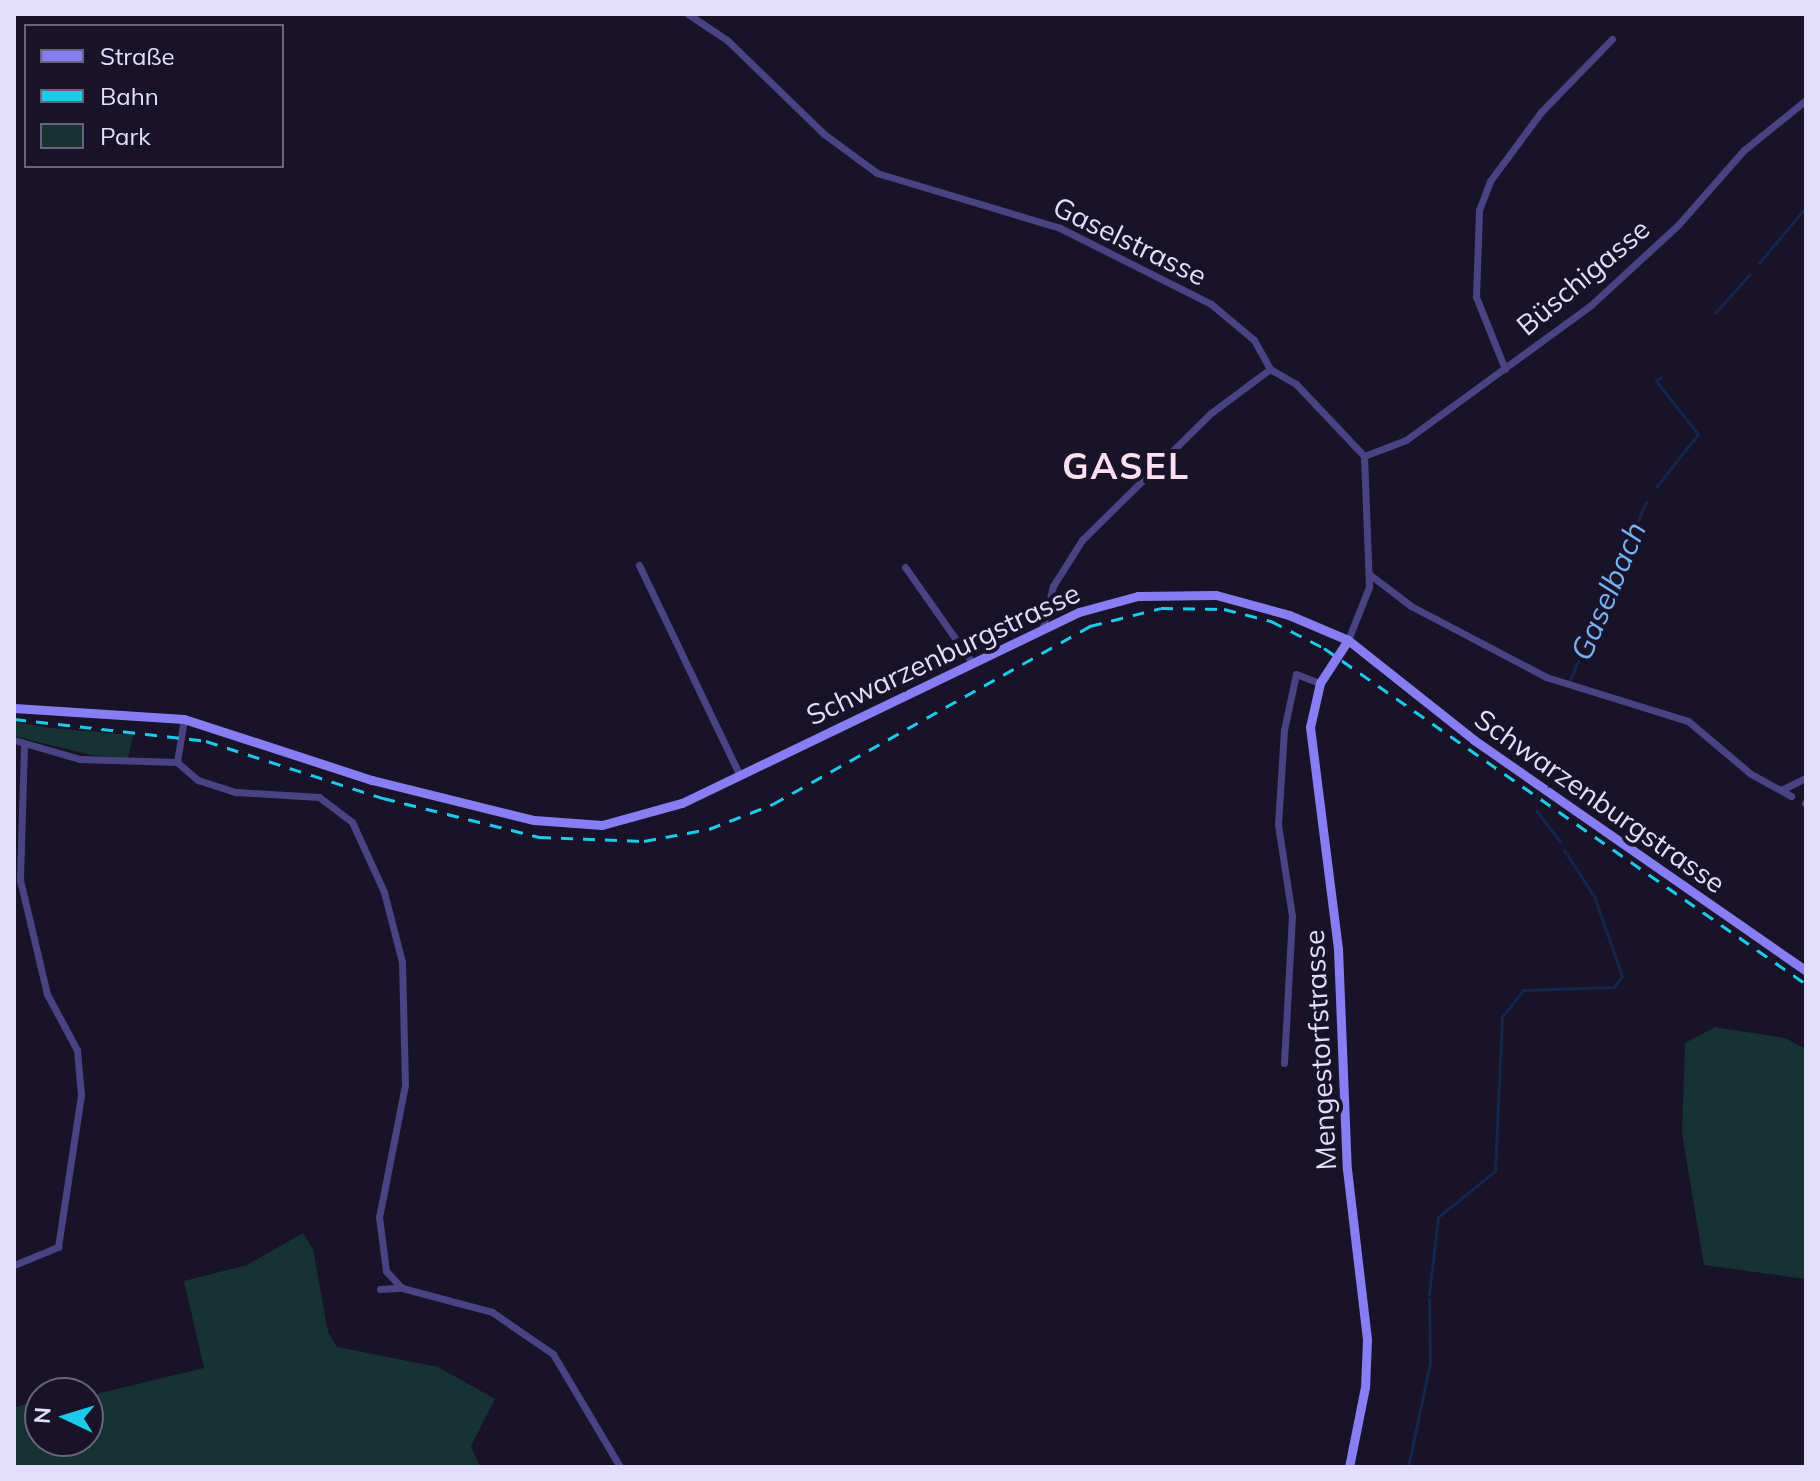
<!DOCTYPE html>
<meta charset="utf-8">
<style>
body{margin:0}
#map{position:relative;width:1820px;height:1481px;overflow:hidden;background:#181329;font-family:Mulish,sans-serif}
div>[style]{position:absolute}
.green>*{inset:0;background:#173233}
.stream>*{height:3px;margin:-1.5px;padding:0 1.5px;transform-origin:1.5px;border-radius:1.5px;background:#14264c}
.street>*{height:7px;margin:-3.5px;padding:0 3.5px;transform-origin:3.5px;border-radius:3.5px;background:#494384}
.secondary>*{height:9px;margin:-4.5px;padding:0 4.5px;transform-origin:4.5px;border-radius:4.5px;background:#887ef3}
.rail>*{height:3px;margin-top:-1.5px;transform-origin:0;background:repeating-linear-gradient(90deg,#1ccaea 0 12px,transparent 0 22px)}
span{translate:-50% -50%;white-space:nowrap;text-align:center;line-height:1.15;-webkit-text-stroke:8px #181329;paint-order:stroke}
.street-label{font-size:28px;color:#e3defc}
.water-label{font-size:30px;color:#76b2f2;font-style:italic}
.district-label{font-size:36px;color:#fce0f0;font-weight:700;letter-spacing:2px}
.frame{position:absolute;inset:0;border:16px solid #e3defc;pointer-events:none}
.legend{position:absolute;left:24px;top:24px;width:260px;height:144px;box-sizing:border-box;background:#181329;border:2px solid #69647d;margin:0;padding:10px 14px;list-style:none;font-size:24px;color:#e3defc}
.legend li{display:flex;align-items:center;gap:16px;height:40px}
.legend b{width:40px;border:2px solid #69647d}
.north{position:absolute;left:24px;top:1377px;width:80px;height:80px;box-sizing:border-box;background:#181329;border:2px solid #69647d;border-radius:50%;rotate:274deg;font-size:22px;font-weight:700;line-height:32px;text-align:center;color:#e3defc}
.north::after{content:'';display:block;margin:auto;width:28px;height:36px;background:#1ccaea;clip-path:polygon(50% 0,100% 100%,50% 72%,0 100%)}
</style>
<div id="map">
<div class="green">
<div style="clip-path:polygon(14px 722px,52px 728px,133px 735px,128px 758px,91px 755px,14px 736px)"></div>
<div style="clip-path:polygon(1715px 1027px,1785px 1038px,1806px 1049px,1806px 1279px,1704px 1265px,1682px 1133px,1685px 1043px)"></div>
<div style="clip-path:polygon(303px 1233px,313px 1249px,328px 1332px,337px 1347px,438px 1367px,495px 1399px,471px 1446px,480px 1467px,14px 1467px,14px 1408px,40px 1399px,40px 1441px,88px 1441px,88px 1396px,204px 1368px,184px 1281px,247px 1265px)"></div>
</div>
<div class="stream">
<div style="left:1759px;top:263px;width:73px;rotate:-50deg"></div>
<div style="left:1715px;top:313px;width:52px;rotate:-48.1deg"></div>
<div style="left:1656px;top:487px;width:68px;rotate:-51.6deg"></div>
<div style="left:1698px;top:434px;width:68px;rotate:-128.4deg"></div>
<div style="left:1656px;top:381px;width:6px;rotate:-39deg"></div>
<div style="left:1570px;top:680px;width:194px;rotate:-66.9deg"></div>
<div style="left:1536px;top:810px;width:40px;rotate:53deg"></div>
<div style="left:1429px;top:1294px;width:78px;rotate:-83.3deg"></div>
<div style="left:1438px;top:1217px;width:73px;rotate:-38.9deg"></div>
<div style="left:1495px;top:1171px;width:154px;rotate:-87.4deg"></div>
<div style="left:1502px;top:1017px;width:34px;rotate:-52deg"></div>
<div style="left:1523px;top:990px;width:91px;rotate:-1.9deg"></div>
<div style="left:1614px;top:987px;width:14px;rotate:-54deg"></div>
<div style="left:1622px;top:976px;width:85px;rotate:-109.3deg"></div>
<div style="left:1594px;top:896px;width:55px;rotate:-123.1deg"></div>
<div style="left:1408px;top:1467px;width:106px;rotate:-78.1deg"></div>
<div style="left:1430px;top:1363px;width:64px;rotate:-90.9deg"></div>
</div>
<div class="street">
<div style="left:688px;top:14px;width:47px;rotate:33.7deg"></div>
<div style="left:727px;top:40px;width:135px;rotate:44.1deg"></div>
<div style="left:824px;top:134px;width:66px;rotate:36.3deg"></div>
<div style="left:877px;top:173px;width:191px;rotate:16.7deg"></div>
<div style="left:1060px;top:228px;width:169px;rotate:26.7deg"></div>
<div style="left:1211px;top:304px;width:56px;rotate:39.9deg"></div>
<div style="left:1254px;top:340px;width:33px;rotate:61deg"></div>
<div style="left:1270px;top:369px;width:30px;rotate:30deg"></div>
<div style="left:1296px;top:384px;width:99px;rotate:46.6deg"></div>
<div style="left:1364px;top:456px;width:131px;rotate:87.8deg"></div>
<div style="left:1369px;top:587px;width:57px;rotate:111.6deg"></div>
<div style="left:1505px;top:369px;width:78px;rotate:-111.9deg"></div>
<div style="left:1476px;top:297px;width:87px;rotate:-88deg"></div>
<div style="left:1479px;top:210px;width:31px;rotate:-69deg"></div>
<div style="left:1490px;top:181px;width:86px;rotate:-53.5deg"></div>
<div style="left:1541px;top:112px;width:102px;rotate:-45.8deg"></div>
<div style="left:1364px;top:456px;width:45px;rotate:-20.9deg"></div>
<div style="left:1406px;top:440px;width:229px;rotate:-36.1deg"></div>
<div style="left:1591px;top:305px;width:118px;rotate:-42.6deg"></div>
<div style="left:1678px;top:225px;width:100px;rotate:-48.7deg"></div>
<div style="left:1744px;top:150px;width:80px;rotate:-38.9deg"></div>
<div style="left:639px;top:565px;width:232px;rotate:64.4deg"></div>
<div style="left:905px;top:567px;width:115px;rotate:54.9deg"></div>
<div style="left:1369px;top:574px;width:53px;rotate:37.3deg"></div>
<div style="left:1411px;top:606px;width:153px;rotate:27.7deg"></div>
<div style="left:1546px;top:677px;width:149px;rotate:17.2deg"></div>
<div style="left:1688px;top:721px;width:82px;rotate:40.1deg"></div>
<div style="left:1751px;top:774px;width:46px;rotate:28.8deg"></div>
<div style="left:1043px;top:627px;width:42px;rotate:-76.3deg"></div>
<div style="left:1053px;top:586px;width:54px;rotate:-57.8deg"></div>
<div style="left:1082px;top:540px;width:181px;rotate:-44.6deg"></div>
<div style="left:1211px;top:413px;width:74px;rotate:-36.7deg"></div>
<div style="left:14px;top:740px;width:69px;rotate:16.1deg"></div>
<div style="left:80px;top:759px;width:97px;rotate:1.8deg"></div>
<div style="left:177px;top:762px;width:28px;rotate:41deg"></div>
<div style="left:198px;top:780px;width:40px;rotate:18deg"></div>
<div style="left:236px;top:792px;width:83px;rotate:3.4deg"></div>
<div style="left:319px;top:797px;width:41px;rotate:37.1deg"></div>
<div style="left:352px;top:822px;width:77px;rotate:65.4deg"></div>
<div style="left:384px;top:892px;width:72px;rotate:75.6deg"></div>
<div style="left:402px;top:962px;width:123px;rotate:88.6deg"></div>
<div style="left:405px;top:1085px;width:135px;rotate:101.1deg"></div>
<div style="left:379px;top:1217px;width:54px;rotate:82.6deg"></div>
<div style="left:386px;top:1271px;width:23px;rotate:47deg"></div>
<div style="left:402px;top:1288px;width:93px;rotate:14.9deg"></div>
<div style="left:492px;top:1312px;width:74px;rotate:34.5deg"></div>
<div style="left:553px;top:1354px;width:131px;rotate:59.3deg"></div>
<div style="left:177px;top:762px;width:44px;rotate:-80.8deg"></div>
<div style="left:1781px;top:790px;width:28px;rotate:-26deg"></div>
<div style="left:1805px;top:803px;width:1px"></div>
<div style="left:1284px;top:1063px;width:147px;rotate:-86.9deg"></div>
<div style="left:1292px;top:916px;width:92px;rotate:-98.7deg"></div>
<div style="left:1278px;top:825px;width:95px;rotate:-86.4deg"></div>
<div style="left:1284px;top:730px;width:57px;rotate:-77.9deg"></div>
<div style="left:1296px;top:674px;width:26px;rotate:21deg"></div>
<div style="left:14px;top:1265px;width:48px;rotate:-22.2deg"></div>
<div style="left:58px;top:1247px;width:154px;rotate:-81.4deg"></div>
<div style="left:81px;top:1095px;width:45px;rotate:-95.1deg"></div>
<div style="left:77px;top:1050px;width:64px;rotate:-118.2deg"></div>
<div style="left:47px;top:994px;width:117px;rotate:-103.3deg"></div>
<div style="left:20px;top:880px;width:136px;rotate:-88.3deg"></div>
<div style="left:380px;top:1289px;width:22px;rotate:-3deg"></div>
</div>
<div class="secondary">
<div style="left:1348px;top:640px;width:51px;rotate:123.1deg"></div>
<div style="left:1320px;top:683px;width:45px;rotate:102.8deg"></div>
<div style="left:1310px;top:727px;width:224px;rotate:82.8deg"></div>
<div style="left:1338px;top:949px;width:220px;rotate:87.7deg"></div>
<div style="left:1347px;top:1169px;width:172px;rotate:83.3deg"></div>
<div style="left:1367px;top:1340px;width:47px;rotate:92.4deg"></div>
<div style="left:1365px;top:1387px;width:82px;rotate:101.3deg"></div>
<div style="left:14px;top:708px;width:170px;rotate:3.7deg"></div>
<div style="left:184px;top:719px;width:198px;rotate:18deg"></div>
<div style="left:372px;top:780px;width:167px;rotate:13.9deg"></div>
<div style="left:534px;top:820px;width:68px;rotate:4.2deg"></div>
<div style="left:602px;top:825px;width:83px;rotate:-15.4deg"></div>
<div style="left:682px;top:803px;width:441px;rotate:-25.7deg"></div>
<div style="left:1079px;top:612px;width:61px;rotate:-15.2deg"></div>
<div style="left:1138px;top:596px;width:78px;rotate:-0.7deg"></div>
<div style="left:1216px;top:595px;width:76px;rotate:15.3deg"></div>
<div style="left:1289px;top:615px;width:64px;rotate:23deg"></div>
<div style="left:1348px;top:640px;width:161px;rotate:38.4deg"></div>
<div style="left:1474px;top:740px;width:404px;rotate:34.8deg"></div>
</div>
<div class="rail">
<div style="left:14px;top:719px;width:193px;rotate:6.5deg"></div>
<div style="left:206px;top:741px;width:186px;rotate:17.9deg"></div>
<div style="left:383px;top:798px;width:161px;rotate:14deg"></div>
<div style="left:539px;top:837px;width:105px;rotate:2.2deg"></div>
<div style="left:644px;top:841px;width:66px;rotate:-10.5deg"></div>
<div style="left:709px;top:829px;width:69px;rotate:-21.3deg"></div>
<div style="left:773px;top:804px;width:364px;rotate:-29.3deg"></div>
<div style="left:1090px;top:626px;width:73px;rotate:-14.2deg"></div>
<div style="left:1161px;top:608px;width:63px;rotate:0.9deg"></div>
<div style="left:1224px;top:609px;width:49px;rotate:14.3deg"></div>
<div style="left:1271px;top:621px;width:59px;rotate:27deg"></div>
<div style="left:1324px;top:648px;width:588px;rotate:34.88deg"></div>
</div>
<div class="street-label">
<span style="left:1130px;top:241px;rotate:26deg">Gaselstrasse</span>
<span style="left:1583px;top:277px;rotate:-40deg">Büschigasse</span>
<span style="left:943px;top:654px;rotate:-25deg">Schwarzenburgstrasse</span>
<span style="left:1600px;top:801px;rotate:35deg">Schwarzenburgstrasse</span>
<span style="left:1320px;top:1050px;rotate:-93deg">Mengestorfstrasse</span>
</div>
<div class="water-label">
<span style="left:1608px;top:591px;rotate:-67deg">Gaselbach</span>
</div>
<div class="district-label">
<span style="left:1126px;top:466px">GASEL</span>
</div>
<div class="frame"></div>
<ul class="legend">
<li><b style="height:10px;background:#887ef3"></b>Straße</li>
<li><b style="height:10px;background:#1ccaea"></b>Bahn</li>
<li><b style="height:22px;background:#173233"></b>Park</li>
</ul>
<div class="north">N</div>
</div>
